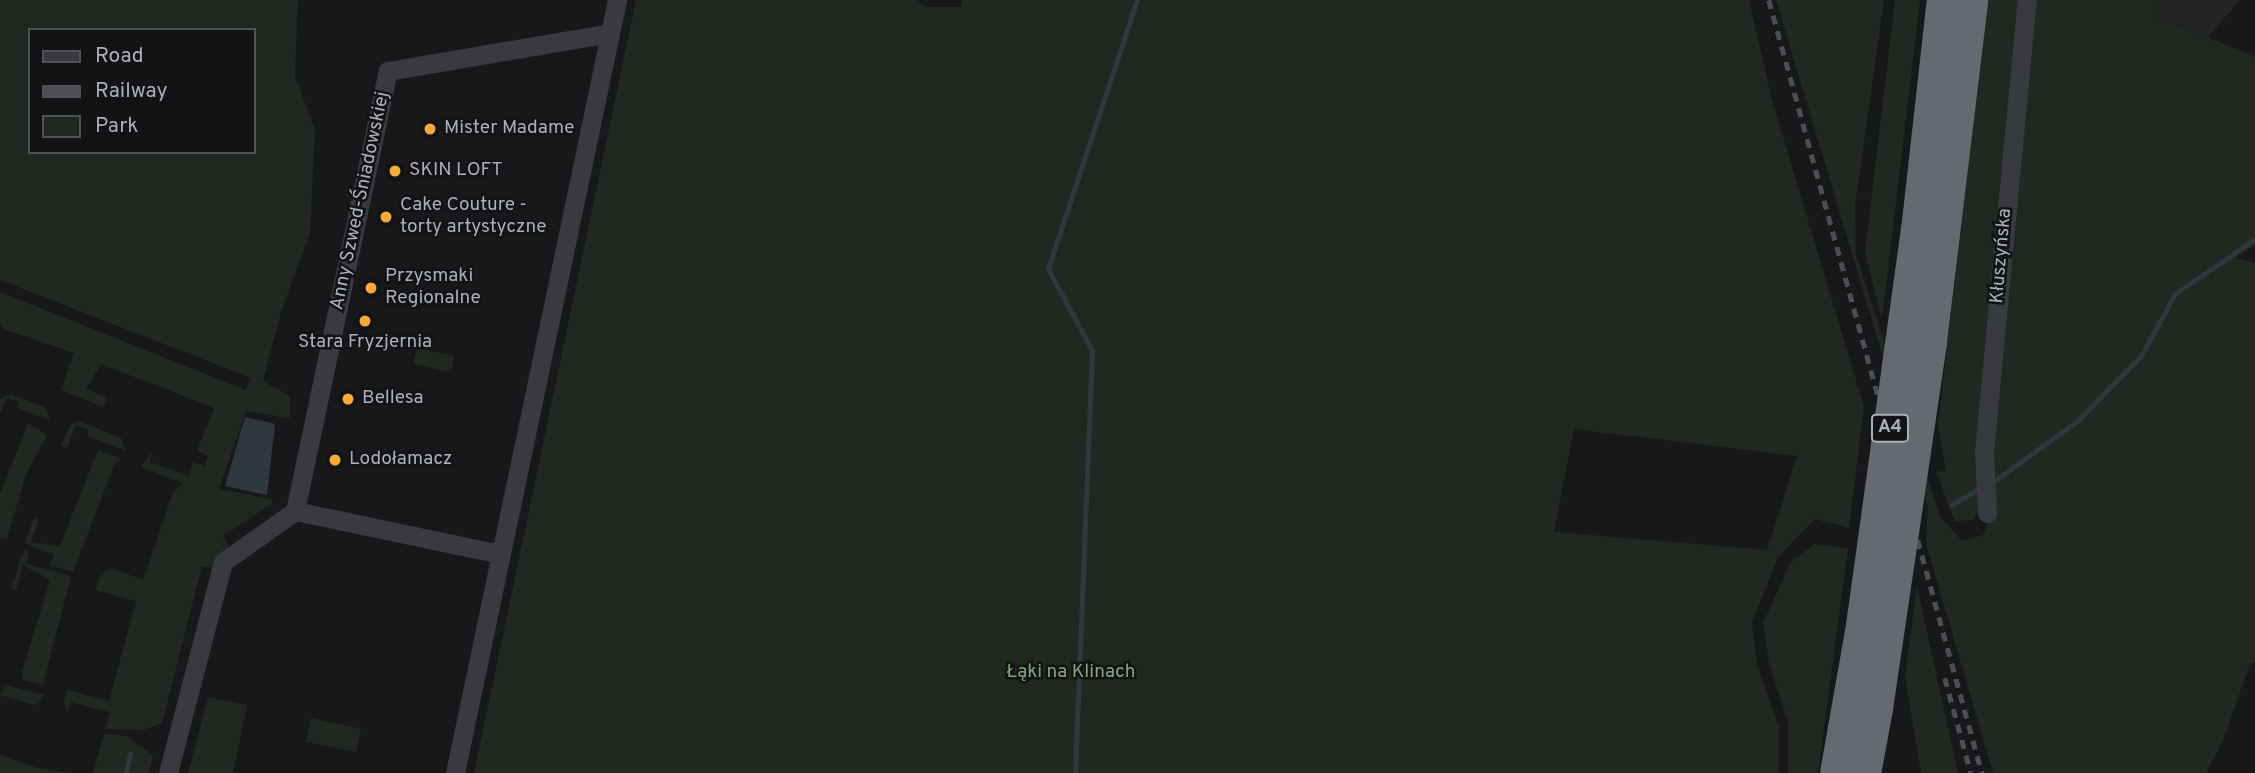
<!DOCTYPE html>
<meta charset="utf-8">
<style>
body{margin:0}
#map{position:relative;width:2255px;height:773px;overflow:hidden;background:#18181a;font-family:Overpass,sans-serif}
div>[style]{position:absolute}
.built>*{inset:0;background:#242427}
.green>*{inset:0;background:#202821}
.water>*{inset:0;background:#2e383f}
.stream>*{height:4.5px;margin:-2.25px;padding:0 2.25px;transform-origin:2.25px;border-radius:2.25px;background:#2e383f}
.minor>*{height:19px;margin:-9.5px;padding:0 9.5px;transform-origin:9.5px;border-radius:9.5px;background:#393a3f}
.motorway>*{height:33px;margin:-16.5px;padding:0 16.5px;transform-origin:16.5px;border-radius:16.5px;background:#656970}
.rail>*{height:4.5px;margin-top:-2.25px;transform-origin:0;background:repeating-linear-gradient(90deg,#4c4e54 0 9px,transparent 0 16px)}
.motorway-bridge>*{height:33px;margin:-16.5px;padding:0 16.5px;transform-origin:16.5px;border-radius:16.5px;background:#656970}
.dots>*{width:19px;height:19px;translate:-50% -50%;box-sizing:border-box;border:4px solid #131315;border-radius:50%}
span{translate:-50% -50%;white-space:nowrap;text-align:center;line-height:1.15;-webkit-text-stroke:5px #131315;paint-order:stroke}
.shield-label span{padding:2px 5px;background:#131315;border:2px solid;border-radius:5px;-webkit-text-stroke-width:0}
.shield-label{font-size:18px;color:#aab0ba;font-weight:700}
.poi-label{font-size:19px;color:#aab0ba}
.left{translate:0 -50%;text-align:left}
.street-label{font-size:19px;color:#aab0ba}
.park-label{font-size:19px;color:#81a582}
.legend{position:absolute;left:28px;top:28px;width:228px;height:126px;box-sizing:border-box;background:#131315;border:2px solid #4f5257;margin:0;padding:9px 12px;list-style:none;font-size:21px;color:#aab0ba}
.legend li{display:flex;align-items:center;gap:14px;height:35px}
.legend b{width:35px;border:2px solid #4f5257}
</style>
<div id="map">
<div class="built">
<div style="clip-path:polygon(2159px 0,2240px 0,2208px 37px,2156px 16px)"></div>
</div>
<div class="green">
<div style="clip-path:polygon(evenodd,0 0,298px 0,295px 76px,315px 130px,310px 233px,281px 312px,263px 381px,290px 396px,290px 418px,246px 411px,219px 489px,271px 499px,273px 503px,223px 536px,229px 546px,213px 568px,202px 566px,162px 723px,143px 730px,105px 729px,110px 712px,70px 702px,67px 713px,64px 702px,67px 690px,109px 701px,136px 601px,96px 590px,100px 574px,111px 568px,143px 580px,173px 492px,183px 483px,141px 467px,152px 451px,150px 462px,188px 476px,193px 462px,205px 466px,208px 455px,197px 451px,214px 408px,101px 364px,86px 389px,107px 398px,103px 407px,61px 390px,74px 353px,6px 330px,0 324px,0 292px,246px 390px,251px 378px,0 280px,0 0,30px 30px,254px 30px,254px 152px,30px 152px,30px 30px)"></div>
<div style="clip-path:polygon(evenodd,636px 0,917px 0,926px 7px,961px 7px,962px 0,1749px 0,1772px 100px,1864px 407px,1849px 528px,1815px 519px,1778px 557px,1752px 623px,1757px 664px,1779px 727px,1779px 773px,474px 773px,636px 0,1574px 429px,1797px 456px,1767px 550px,1554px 532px,1574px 429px)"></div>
<div style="clip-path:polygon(1776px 0,1884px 0,1855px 206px,1856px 255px,1940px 516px,1962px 541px,1983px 535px,1992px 512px,1988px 463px,2030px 0,2159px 0,2156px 16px,2255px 57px,2255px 245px,2235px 258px,2255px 263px,2255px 662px,2250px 663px,2223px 741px,2206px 773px,1993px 773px,1926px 543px,1928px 507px)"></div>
<div style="clip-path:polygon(1895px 0,1920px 0,1882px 320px,1865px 252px)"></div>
<div style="clip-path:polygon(1987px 0,2019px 0,1982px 498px,1974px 519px,1955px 522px,1936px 471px,1946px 472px,1938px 426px)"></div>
<div style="clip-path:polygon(417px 348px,454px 356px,451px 372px,413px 364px)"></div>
<div style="clip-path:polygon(11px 394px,46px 408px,50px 420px,17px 408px,19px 402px,7px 398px,0 413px,0 399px)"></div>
<div style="clip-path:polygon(79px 421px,121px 438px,126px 451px,87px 436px,89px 430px,76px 425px,67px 448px,61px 446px,70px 425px)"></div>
<div style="clip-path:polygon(28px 423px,47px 436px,26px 474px,7px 539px,0 537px,0 493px)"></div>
<div style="clip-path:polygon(98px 450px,122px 459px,115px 463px,73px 572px,50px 565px,54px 555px,25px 543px,34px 517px,39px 519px,31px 542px,60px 546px)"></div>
<div style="clip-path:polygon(1815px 544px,1848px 548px,1818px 773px,1788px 773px,1788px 722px,1769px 663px,1763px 623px,1791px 562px)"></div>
<div style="clip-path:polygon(24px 549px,29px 551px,26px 564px,71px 576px,43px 685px,23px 680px,22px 672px,50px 580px,23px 565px,16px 590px,11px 588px)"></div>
<div style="clip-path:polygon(1917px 586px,1958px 773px,1921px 773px,1905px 677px)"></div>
<div style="clip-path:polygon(5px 684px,20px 689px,45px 695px,34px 705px,0 695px)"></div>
<div style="clip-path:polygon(208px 697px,247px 705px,233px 773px,188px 773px)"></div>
<div style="clip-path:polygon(311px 718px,361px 729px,356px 752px,306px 742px)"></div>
<div style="clip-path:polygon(104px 734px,127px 736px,153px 755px,149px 773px,93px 773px)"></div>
<div style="clip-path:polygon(0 755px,34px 767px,67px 773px,0 773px)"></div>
</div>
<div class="water">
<div style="clip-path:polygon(245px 417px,275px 424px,267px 495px,225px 486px)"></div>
</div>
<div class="stream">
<div style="left:1993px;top:482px;width:102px;rotate:-35.9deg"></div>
<div style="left:2076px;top:422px;width:93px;rotate:-45.4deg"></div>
<div style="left:2141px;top:356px;width:71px;rotate:-61.3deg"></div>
<div style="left:2175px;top:294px;width:97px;rotate:-34.5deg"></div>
<div style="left:1951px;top:505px;width:30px;rotate:-30deg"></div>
<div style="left:126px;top:773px;width:19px;rotate:-78deg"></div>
<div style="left:1075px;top:773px;width:422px;rotate:-87.7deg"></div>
<div style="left:1092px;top:351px;width:93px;rotate:-118.2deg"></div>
<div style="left:1048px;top:269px;width:283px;rotate:-71.7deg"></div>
</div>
<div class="minor">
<div style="left:295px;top:511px;width:450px;rotate:-78.1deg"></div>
<div style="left:388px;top:71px;width:225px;rotate:-9.7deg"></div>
<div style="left:1987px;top:513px;width:61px;rotate:-92.8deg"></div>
<div style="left:1984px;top:452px;width:454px;rotate:-84.6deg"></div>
<div style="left:168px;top:773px;width:218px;rotate:-75.4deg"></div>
<div style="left:223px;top:562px;width:88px;rotate:-35.3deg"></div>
<div style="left:295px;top:511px;width:210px;rotate:11.8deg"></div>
<div style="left:455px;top:773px;width:790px;rotate:-78.16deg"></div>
</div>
<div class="motorway">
<div style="left:1917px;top:230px;width:231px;rotate:-83.6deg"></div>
<div style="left:1930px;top:341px;width:343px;rotate:-83.1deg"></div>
<div style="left:1836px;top:773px;width:150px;rotate:-80deg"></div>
<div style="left:1864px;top:773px;width:66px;rotate:-79.5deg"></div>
</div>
<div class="rail">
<div style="left:1769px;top:0;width:802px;rotate:74.59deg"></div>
<div style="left:1945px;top:678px;width:98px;rotate:74.7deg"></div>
</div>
<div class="motorway-bridge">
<div style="left:1862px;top:625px;width:399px;rotate:-82.1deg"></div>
<div style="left:1876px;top:708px;width:371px;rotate:-81.6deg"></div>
</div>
<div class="dots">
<div style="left:430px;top:129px;background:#f4ab37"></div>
<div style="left:395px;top:171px;background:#f4ab37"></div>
<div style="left:386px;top:217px;background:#f4ab37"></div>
<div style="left:371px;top:288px;background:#f4ab37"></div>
<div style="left:365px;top:321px;background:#f4ab37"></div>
<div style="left:348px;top:399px;background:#f4ab37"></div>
<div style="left:335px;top:460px;background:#f4ab37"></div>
</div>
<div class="shield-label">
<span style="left:1890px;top:428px">A4</span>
</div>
<div class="poi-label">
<span class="left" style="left:444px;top:129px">Mister Madame</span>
<span class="left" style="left:409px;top:171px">SKIN LOFT</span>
<span class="left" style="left:400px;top:217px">Cake Couture -<br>torty artystyczne</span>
<span class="left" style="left:385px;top:288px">Przysmaki<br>Regionalne</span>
<span style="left:365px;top:343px">Stara Fryzjernia</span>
<span class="left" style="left:362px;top:399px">Bellesa</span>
<span class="left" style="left:349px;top:460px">Lodołamacz</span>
</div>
<div class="street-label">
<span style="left:361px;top:201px;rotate:-78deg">Anny Szwed-Śniadowskiej</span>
<span style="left:2002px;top:256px;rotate:-85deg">Kłuszyńska</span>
</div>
<div class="park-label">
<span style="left:1071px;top:673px">Łąki na Klinach</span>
</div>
<ul class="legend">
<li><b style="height:9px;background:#393a3f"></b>Road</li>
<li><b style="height:9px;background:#4c4e54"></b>Railway</li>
<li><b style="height:19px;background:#202821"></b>Park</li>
</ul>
</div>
